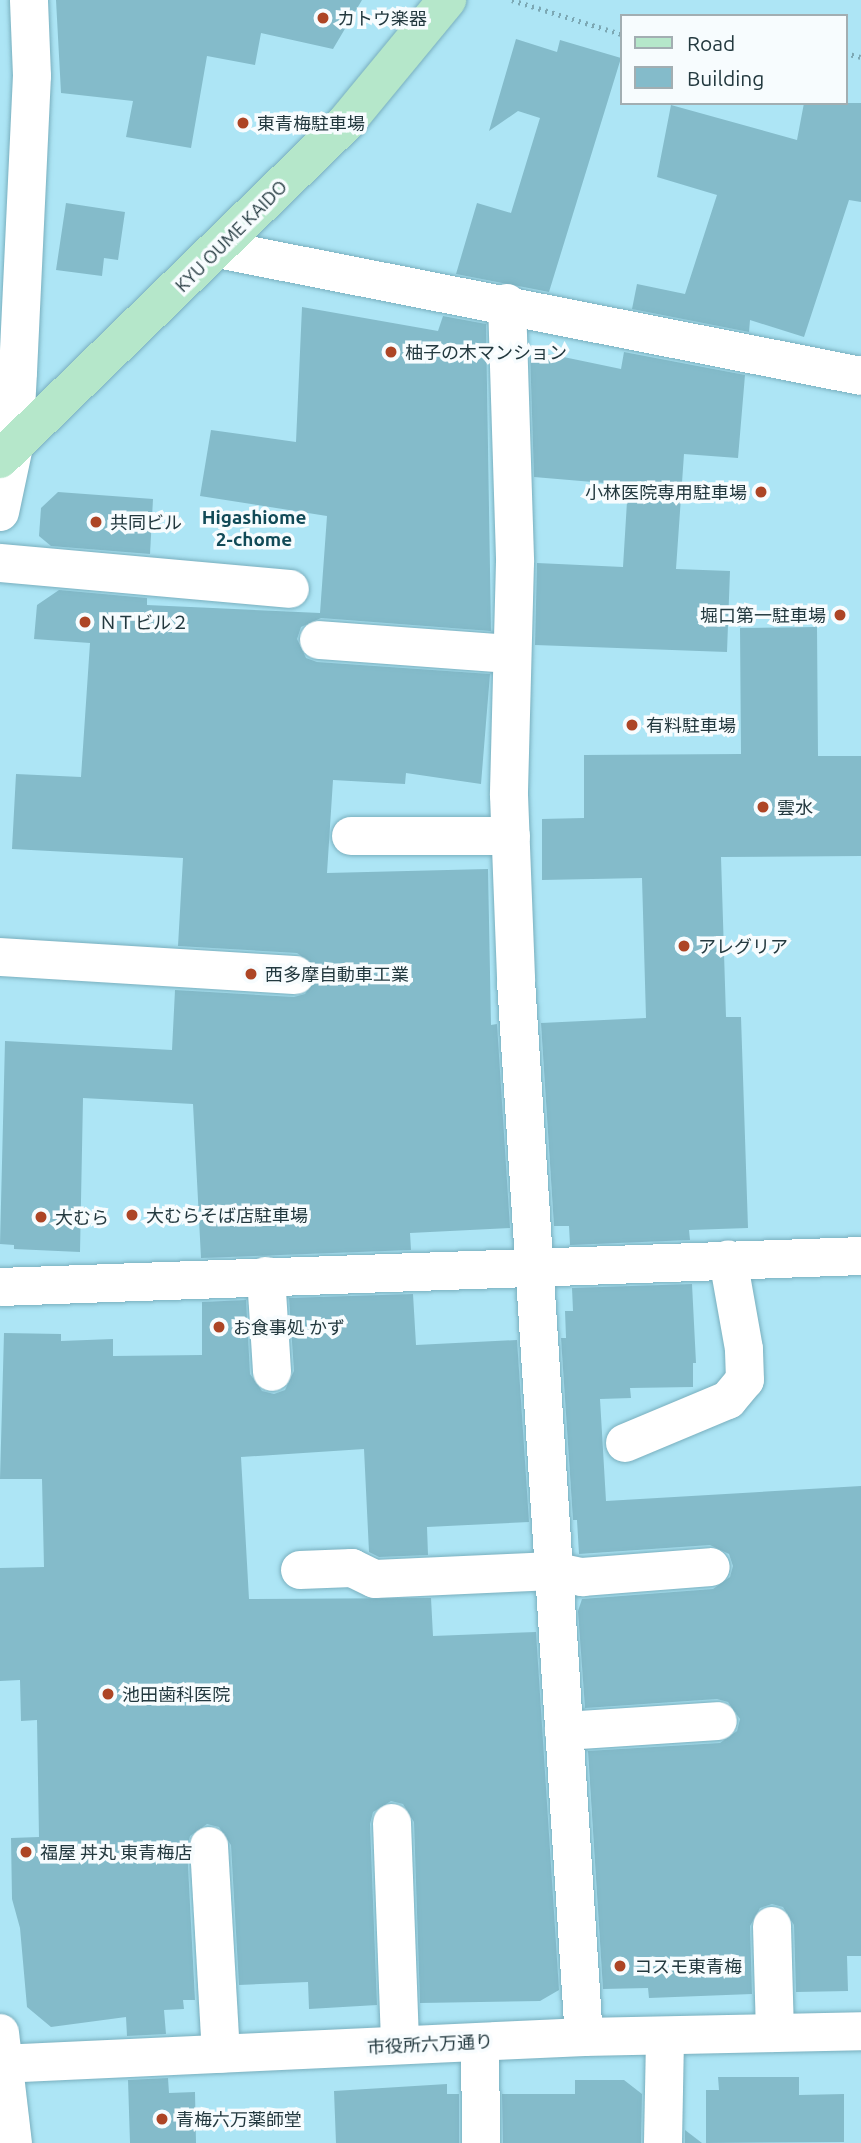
<!DOCTYPE html>
<meta charset="utf-8">
<style>
body{margin:0}
#map{position:relative;width:861px;height:2143px;overflow:hidden;background:#ade5f5;font-family:Ubuntu,"Noto Sans JP",sans-serif}
div>[style]{position:absolute}
.building>*{inset:0;background:#84bbca}
.path>*{height:4.5px;margin-top:-2.25px;transform-origin:0;background:repeating-linear-gradient(90deg,#7ca8b4 0 2px,transparent 0 7px)}
.roads{filter:drop-shadow(0 0 2px #79afbe) drop-shadow(0 0 2px #79afbe)}
.minor>*{height:38px;margin:-19px;padding:0 19px;transform-origin:19px;border-radius:19px;background:#fff}
.major>*{height:38px;margin:-19px;padding:0 19px;transform-origin:19px;border-radius:19px;background:#b5e7ca}
.dots>*{width:19px;height:19px;translate:-50% -50%;box-sizing:border-box;border:4px solid #f7fcfe;border-radius:50%}
span{translate:-50% -50%;white-space:nowrap;text-align:center;line-height:1.15;-webkit-text-stroke:7px #f7fcfe;paint-order:stroke}
.poi-label{font-size:18px;color:#23393f}
.left{translate:0 -50%;text-align:left}
.right{translate:-100% -50%;text-align:right}
.street-label{font-size:18px;color:#23393f}
.neighbourhood-label{font-size:19px;color:#114a57;font-weight:700}
.legend{position:absolute;left:620px;top:14px;width:228px;height:91px;box-sizing:border-box;background:#f7fcfe;border:2px solid #a2aeb2;margin:0;padding:9px 12px;list-style:none;font-size:21px;color:#23393f}
.legend li{display:flex;align-items:center;gap:14px;height:35px}
.legend b{width:35px;border:2px solid #a2aeb2}
</style>
<div id="map">
<div class="building">
<div style="clip-path:polygon(56px 0,362px 0,333px 49px,261px 33px,255px 65px,207px 56px,191px 148px,126px 137px,133px 101px,61px 93px)"></div>
<div style="clip-path:polygon(516px 39px,557px 52px,560px 40px,621px 58px,549px 292px,456px 274px,477px 203px,511px 213px,540px 118px,518px 111px,489px 131px)"></div>
<div style="clip-path:polygon(804px 103px,861px 103px,861px 202px,849px 200px,804px 337px,750px 320px,749px 332px,632px 309px,637px 284px,685px 294px,717px 195px,657px 177px,671px 105px,797px 140px)"></div>
<div style="clip-path:polygon(66px 203px,125px 212px,118px 260px,104px 258px,102px 276px,56px 270px)"></div>
<div style="clip-path:polygon(302px 307px,438px 331px,443px 316px,486px 324px,491px 631px,321px 618px,301px 627px,297px 639px,306px 658px,317px 662px,490px 674px,481px 784px,406px 773px,405px 784px,333px 780px,327px 873px,488px 869px,491px 1025px,497px 1024px,510px 1228px,410px 1233px,411px 1250px,201px 1258px,193px 1104px,83px 1098px,80px 1252px,14px 1249px,14px 1245px,0 1244px,5px 1041px,172px 1050px,175px 990px,294px 997px,305px 994px,317px 977px,314px 965px,297px 953px,178px 946px,183px 858px,12px 849px,16px 774px,81px 777px,90px 643px,34px 639px,37px 605px,59px 590px,147px 598px,147px 605px,320px 613px,327px 516px,200px 496px,211px 430px,296px 442px)"></div>
<div style="clip-path:polygon(530px 350px,621px 369px,624px 352px,745px 375px,738px 458px,684px 454px,676px 569px,730px 571px,727px 652px,535px 645px,537px 563px,623px 567px,628px 485px,534px 477px)"></div>
<div style="clip-path:polygon(58px 492px,153px 499px,150px 554px,51px 546px,39px 536px,41px 508px)"></div>
<div style="clip-path:polygon(817px 627px,818px 756px,861px 756px,861px 856px,721px 857px,726px 1017px,741px 1017px,748px 1228px,689px 1230px,690px 1240px,570px 1245px,569px 1226px,554px 1226px,541px 1023px,646px 1018px,642px 878px,542px 880px,542px 819px,584px 818px,584px 755px,741px 754px,740px 628px)"></div>
<div style="clip-path:polygon(692px 1284px,696px 1363px,693px 1363px,693px 1387px,630px 1388px,631px 1398px,600px 1399px,606px 1501px,861px 1486px,861px 1956px,847px 1956px,848px 1991px,796px 1992px,794px 1925px,783px 1907px,772px 1904px,760px 1908px,750px 1926px,752px 1994px,649px 1998px,648px 1988px,603px 1989px,588px 1751px,720px 1743px,737px 1731px,740px 1719px,728px 1702px,717px 1699px,585px 1708px,578px 1611px,582px 1599px,713px 1589px,730px 1577px,733px 1566px,729px 1554px,710px 1545px,579px 1554px,577px 1520px,573px 1520px,561px 1338px,566px 1338px,565px 1311px,573px 1311px,572px 1288px)"></div>
<div style="clip-path:polygon(413px 1294px,416px 1345px,517px 1340px,529px 1522px,427px 1527px,428px 1555px,379px 1557px,369px 1552px,364px 1449px,241px 1457px,249px 1599px,431px 1598px,433px 1636px,536px 1632px,559px 1990px,540px 2001px,420px 2003px,414px 1822px,403px 1804px,391px 1801px,373px 1812px,370px 1824px,377px 2005px,309px 2009px,308px 1982px,239px 1985px,231px 1845px,219px 1827px,207px 1824px,190px 1836px,187px 1847px,195px 2000px,183px 2000px,184px 2009px,164px 2010px,166px 2034px,127px 2036px,126px 2017px,51px 2027px,27px 2007px,20px 1928px,12px 1899px,11px 1838px,39px 1837px,37px 1720px,21px 1721px,20px 1680px,0 1681px,0 1568px,44px 1567px,42px 1479px,0 1479px,4px 1333px,61px 1334px,61px 1341px,113px 1339px,113px 1356px,202px 1355px,202px 1302px,246px 1300px,250px 1374px,262px 1391px,274px 1394px,285px 1390px,294px 1371px,289px 1298px)"></div>
<div style="clip-path:polygon(718px 2077px,799px 2077px,799px 2095px,844px 2094px,844px 2142px,706px 2143px,706px 2090px,719px 2090px)"></div>
<div style="clip-path:polygon(168px 2078px,169px 2093px,195px 2092px,196px 2143px,130px 2143px,128px 2080px)"></div>
<div style="clip-path:polygon(575px 2080px,624px 2080px,642px 2094px,641px 2143px,503px 2143px,502px 2094px,575px 2094px)"></div>
<div style="clip-path:polygon(447px 2084px,447px 2094px,459px 2094px,459px 2143px,336px 2143px,334px 2091px)"></div>
<div style="clip-path:polygon(685px 2130px,702px 2143px,685px 2143px)"></div>
</div>
<div class="path">
<div style="left:512px;top:0;width:114px;rotate:17.3deg"></div>
<div style="left:845px;top:53px;width:16px;rotate:14deg"></div>
</div>
<div class="roads">
<div class="minor">
<div style="left:218px;top:249px;width:655px;rotate:11.17deg"></div>
<div style="left:507px;top:303px;width:259px;rotate:88.2deg"></div>
<div style="left:515px;top:562px;width:233px;rotate:91.5deg"></div>
<div style="left:509px;top:795px;width:186px;rotate:87.8deg"></div>
<div style="left:516px;top:981px;width:1058px;rotate:86.32deg"></div>
<div style="left:0;top:512px;width:67px;rotate:-78deg"></div>
<div style="left:14px;top:446px;width:74px;rotate:-86.9deg"></div>
<div style="left:18px;top:372px;width:296px;rotate:-87.3deg"></div>
<div style="left:32px;top:76px;width:76px;rotate:-92.3deg"></div>
<div style="left:0;top:563px;width:291px;rotate:5.1deg"></div>
<div style="left:319px;top:640px;width:193px;rotate:4.2deg"></div>
<div style="left:351px;top:836px;width:160px"></div>
<div style="left:0;top:957px;width:296px;rotate:3.5deg"></div>
<div style="left:266px;top:1276px;width:96px;rotate:86.4deg"></div>
<div style="left:0;top:1287px;width:862px;rotate:-2.06deg"></div>
<div style="left:625px;top:1443px;width:112px;rotate:-22.7deg"></div>
<div style="left:728px;top:1400px;width:26px;rotate:-50deg"></div>
<div style="left:745px;top:1380px;width:31px;rotate:-92deg"></div>
<div style="left:744px;top:1349px;width:91px;rotate:-100.1deg"></div>
<div style="left:300px;top:1570px;width:52px;rotate:-2.2deg"></div>
<div style="left:352px;top:1568px;width:25px;rotate:26deg"></div>
<div style="left:375px;top:1579px;width:178px;rotate:-2.6deg"></div>
<div style="left:553px;top:1571px;width:30px;rotate:12deg"></div>
<div style="left:582px;top:1577px;width:129px;rotate:-4.4deg"></div>
<div style="left:564px;top:1731px;width:154px;rotate:-3.7deg"></div>
<div style="left:392px;top:1823px;width:222px;rotate:87.9deg"></div>
<div style="left:209px;top:1846px;width:208px;rotate:86.7deg"></div>
<div style="left:772px;top:1926px;width:107px;rotate:88.4deg"></div>
<div style="left:0;top:2033px;width:111px;rotate:83.3deg"></div>
<div style="left:480px;top:2042px;width:101px;rotate:89.4deg"></div>
<div style="left:0;top:2064px;width:585px;rotate:-2.65deg"></div>
<div style="left:584px;top:2037px;width:277px;rotate:-1.2deg"></div>
<div style="left:663px;top:2143px;width:107px;rotate:-88.9deg"></div>
</div>
<div class="major">
<div style="left:0;top:459px;width:486px;rotate:-44.2deg"></div>
<div style="left:348px;top:120px;width:156px;rotate:-50.5deg"></div>
</div>
</div>
<div class="dots">
<div style="left:323px;top:18px;background:#ad4525"></div>
<div style="left:243px;top:123px;background:#ad4525"></div>
<div style="left:391px;top:352px;background:#ad4525"></div>
<div style="left:761px;top:492px;background:#ad4525"></div>
<div style="left:96px;top:522px;background:#ad4525"></div>
<div style="left:840px;top:615px;background:#ad4525"></div>
<div style="left:85px;top:622px;background:#ad4525"></div>
<div style="left:632px;top:725px;background:#ad4525"></div>
<div style="left:763px;top:807px;background:#ad4525"></div>
<div style="left:684px;top:946px;background:#ad4525"></div>
<div style="left:251px;top:974px;background:#ad4525"></div>
<div style="left:132px;top:1215px;background:#ad4525"></div>
<div style="left:41px;top:1217px;background:#ad4525"></div>
<div style="left:219px;top:1327px;background:#ad4525"></div>
<div style="left:108px;top:1694px;background:#ad4525"></div>
<div style="left:26px;top:1852px;background:#ad4525"></div>
<div style="left:620px;top:1966px;background:#ad4525"></div>
<div style="left:162px;top:2119px;background:#ad4525"></div>
</div>
<div class="poi-label">
<span class="left" style="left:337px;top:18px">カトウ楽器</span>
<span class="left" style="left:257px;top:123px">東青梅駐車場</span>
<span class="left" style="left:405px;top:352px">柚子の木マンション</span>
<span class="right" style="left:747px;top:492px">小林医院専用駐車場</span>
<span class="left" style="left:110px;top:522px">共同ビル</span>
<span class="right" style="left:826px;top:615px">堀口第一駐車場</span>
<span class="left" style="left:99px;top:622px">ＮＴビル２</span>
<span class="left" style="left:646px;top:725px">有料駐車場</span>
<span class="left" style="left:777px;top:807px">雲水</span>
<span class="left" style="left:698px;top:946px">アレグリア</span>
<span class="left" style="left:265px;top:974px">西多摩自動車工業</span>
<span class="left" style="left:146px;top:1215px">大むらそば店駐車場</span>
<span class="left" style="left:55px;top:1217px">大むら</span>
<span class="left" style="left:233px;top:1327px">お食事処 かず</span>
<span class="left" style="left:122px;top:1694px">池田歯科医院</span>
<span class="left" style="left:40px;top:1852px">福屋 丼丸 東青梅店</span>
<span class="left" style="left:634px;top:1966px">コスモ東青梅</span>
<span class="left" style="left:176px;top:2119px">青梅六万薬師堂</span>
</div>
<div class="street-label">
<span style="left:231px;top:236px;rotate:-45deg">KYU OUME KAIDO</span>
<span style="left:430px;top:2044px;rotate:-3deg">市役所六万通り</span>
</div>
<div class="neighbourhood-label">
<span style="left:254px;top:529px">Higashiome<br>2-chome</span>
</div>
<ul class="legend">
<li><b style="height:9px;background:#b5e7ca"></b>Road</li>
<li><b style="height:19px;background:#84bbca"></b>Building</li>
</ul>
</div>
